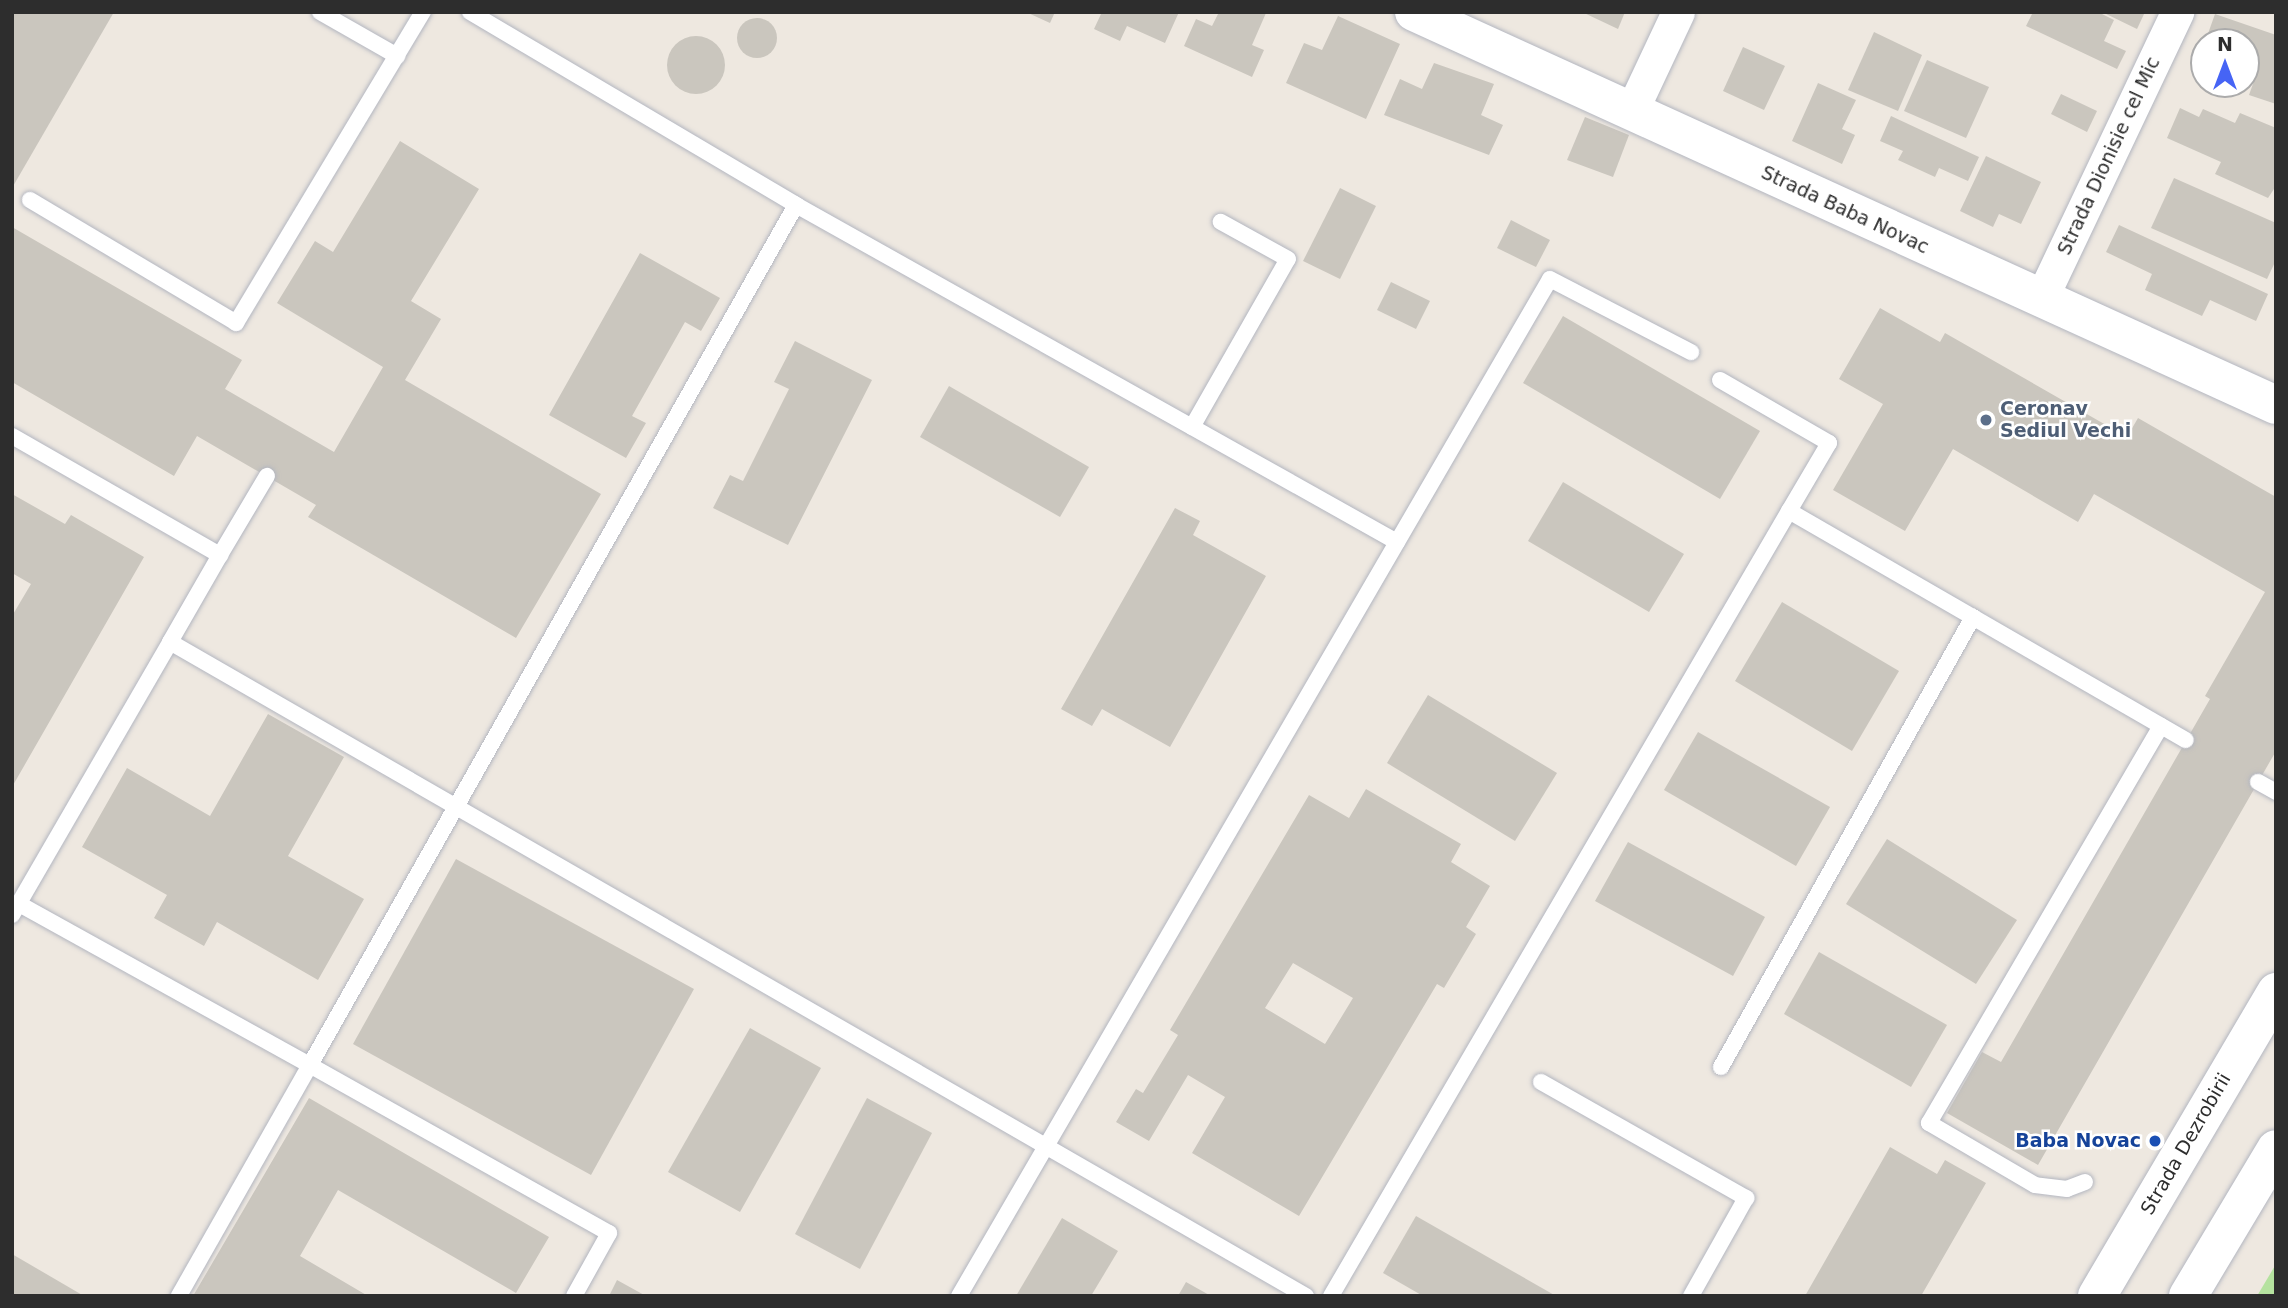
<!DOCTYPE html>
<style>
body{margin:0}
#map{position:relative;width:2288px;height:1308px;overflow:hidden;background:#eee8e0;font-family:"DejaVu Sans",sans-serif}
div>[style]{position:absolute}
.green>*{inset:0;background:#b5e29f}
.building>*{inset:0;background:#cac6be}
.round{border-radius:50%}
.roads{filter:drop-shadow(0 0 2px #b3b6c0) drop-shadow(0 0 2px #b3b6c0)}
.service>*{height:16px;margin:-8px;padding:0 8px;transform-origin:8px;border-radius:8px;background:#fff}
.minor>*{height:33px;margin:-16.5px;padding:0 16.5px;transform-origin:16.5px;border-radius:16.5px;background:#fff}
.secondary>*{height:38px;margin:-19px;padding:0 19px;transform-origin:19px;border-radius:19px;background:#fff}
.dots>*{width:19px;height:19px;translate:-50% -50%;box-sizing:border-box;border:4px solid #fff;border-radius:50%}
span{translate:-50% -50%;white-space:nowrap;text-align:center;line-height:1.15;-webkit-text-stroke:5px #fff;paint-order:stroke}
.street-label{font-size:19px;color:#2d2d2d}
.service-label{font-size:19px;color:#4e5e75;font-weight:700}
.left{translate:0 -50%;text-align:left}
.transit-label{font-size:19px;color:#164399;font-weight:700}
.right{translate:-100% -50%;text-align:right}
.frame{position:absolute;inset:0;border:14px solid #2d2d2d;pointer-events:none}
.north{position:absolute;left:2190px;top:28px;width:70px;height:70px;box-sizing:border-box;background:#fff;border:2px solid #ababab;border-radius:50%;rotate:0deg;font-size:19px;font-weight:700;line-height:28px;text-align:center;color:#2d2d2d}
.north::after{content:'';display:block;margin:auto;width:24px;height:32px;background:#4664f5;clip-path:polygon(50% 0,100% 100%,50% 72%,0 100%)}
</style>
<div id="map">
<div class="green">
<div style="clip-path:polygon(2276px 1264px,2276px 1296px,2257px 1296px)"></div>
</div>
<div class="building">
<div style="clip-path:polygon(12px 12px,114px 12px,12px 188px)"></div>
<div style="clip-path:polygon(1026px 12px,1055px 12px,1050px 23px)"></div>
<div style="clip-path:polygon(1096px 12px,1179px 12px,1165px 43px,1127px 26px,1120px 41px,1094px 29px,1101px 14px)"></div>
<div style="clip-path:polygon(1219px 12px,1266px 13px,1252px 45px,1264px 50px,1252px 77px,1184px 46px,1196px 19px,1212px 26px)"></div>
<div style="clip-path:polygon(1582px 12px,1625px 12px,1618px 29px)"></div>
<div style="clip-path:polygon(2033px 12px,2098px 12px,2114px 20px,2104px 41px,2126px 51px,2117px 69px,2026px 26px)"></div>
<div style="clip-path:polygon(2102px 12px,2145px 12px,2137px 29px)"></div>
<div style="clip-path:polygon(2215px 14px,2276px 35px,2276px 104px,2249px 95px,2254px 81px,2246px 79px,2246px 42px,2205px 42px)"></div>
<div style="clip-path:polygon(1338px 16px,1400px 44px,1366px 119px,1286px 83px,1304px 43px,1322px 50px)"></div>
<div class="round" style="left:737px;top:18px;width:40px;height:40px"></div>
<div style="clip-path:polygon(1874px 32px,1922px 55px,1898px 111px,1848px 90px)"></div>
<div class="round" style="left:667px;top:36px;width:58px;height:58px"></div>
<div style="clip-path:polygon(1743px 47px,1785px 66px,1764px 110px,1723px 91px)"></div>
<div style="clip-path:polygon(1927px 60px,1989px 87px,1966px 138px,1904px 111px)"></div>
<div style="clip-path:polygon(1434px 63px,1494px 84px,1481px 115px,1503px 125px,1489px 155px,1384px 115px,1400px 79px,1422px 89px)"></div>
<div style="clip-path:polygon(1818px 83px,1856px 100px,1842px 129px,1855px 135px,1842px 164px,1792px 141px)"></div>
<div style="clip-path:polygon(2061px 94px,2097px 111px,2087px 132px,2051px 114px)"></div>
<div style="clip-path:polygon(2180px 108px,2199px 117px,2203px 109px,2235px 123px,2240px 113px,2276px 128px,2276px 186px,2268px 198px,2215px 174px,2221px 162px,2167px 138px)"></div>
<div style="clip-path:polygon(1891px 116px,1979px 157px,1968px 181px,1939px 168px,1935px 177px,1898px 160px,1903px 151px,1880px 141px)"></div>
<div style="clip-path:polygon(1585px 117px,1629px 135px,1613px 177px,1567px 160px)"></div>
<div style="clip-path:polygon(400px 141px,479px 189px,411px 301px,441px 319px,405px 380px,601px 494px,516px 638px,308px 517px,316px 505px,197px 436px,174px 476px,12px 382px,12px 227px,242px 360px,225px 389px,334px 452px,383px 367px,277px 303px,315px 241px,333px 252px)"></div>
<div style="clip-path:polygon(1986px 156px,2041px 182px,2021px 224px,1999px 214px,1993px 227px,1960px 211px)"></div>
<div style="clip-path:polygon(2174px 178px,2276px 223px,2276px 260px,2267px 279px,2151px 228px)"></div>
<div style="clip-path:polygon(1340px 188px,1376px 206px,1340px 279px,1303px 261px)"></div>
<div style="clip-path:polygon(1511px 220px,1550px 240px,1536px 267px,1497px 248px)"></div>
<div style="clip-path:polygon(2119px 225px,2268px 294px,2256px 321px,2210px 300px,2202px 316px,2145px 290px,2152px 274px,2106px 252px)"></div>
<div style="clip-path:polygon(640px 253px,720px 298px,701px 331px,685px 322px,632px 416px,646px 423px,626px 458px,549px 415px)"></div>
<div style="clip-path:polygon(1391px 282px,1430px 301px,1416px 329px,1377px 310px)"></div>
<div style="clip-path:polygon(1880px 308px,1940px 342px,1945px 333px,2127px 437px,2138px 418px,2276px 497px,2276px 751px,2038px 1165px,1947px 1113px,1982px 1052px,2001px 1062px,2210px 699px,2205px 696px,2265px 592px,2094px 494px,2078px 522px,1953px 449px,1905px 531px,1833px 490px,1883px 404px,1839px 379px)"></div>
<div style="clip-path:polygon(1563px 316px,1760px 431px,1720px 499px,1523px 383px)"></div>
<div style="clip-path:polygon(795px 341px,872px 380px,788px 545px,713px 508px,730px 475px,743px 481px,789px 389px,774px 382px)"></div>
<div style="clip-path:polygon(949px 386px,1089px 467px,1060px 517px,920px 437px)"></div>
<div style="clip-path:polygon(1563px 482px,1684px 554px,1649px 612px,1528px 541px)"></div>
<div style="clip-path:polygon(12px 494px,65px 524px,71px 515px,144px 557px,12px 787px,12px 616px,31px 584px,12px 573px)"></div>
<div style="clip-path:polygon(1175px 508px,1200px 521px,1193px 535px,1266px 576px,1170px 747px,1102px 709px,1092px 726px,1061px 709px)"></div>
<div style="clip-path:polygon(1782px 602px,1899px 671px,1852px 751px,1735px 681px)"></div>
<div style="clip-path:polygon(1428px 695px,1557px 773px,1515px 841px,1387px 763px)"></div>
<div style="clip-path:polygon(268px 714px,344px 757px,288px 856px,364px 899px,318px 980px,217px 922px,204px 946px,154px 918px,167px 895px,82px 847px,127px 768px,210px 816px)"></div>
<div style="clip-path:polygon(1698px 732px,1830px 807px,1796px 866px,1664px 790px)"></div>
<div style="clip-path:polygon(evenodd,1366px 789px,1461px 844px,1451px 862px,1490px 886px,1466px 927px,1476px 934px,1444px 988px,1437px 984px,1299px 1216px,1192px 1153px,1225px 1097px,1188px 1075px,1149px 1141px,1116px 1122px,1136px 1089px,1143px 1093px,1178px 1035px,1170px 1030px,1309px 795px,1349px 818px,1366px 789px,1293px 963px,1353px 998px,1325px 1044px,1265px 1008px,1293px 963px)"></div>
<div style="clip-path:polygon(1887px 839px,2017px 920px,1976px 984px,1846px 904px)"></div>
<div style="clip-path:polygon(1628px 842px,1765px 917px,1733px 976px,1595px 901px)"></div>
<div style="clip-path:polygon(456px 859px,694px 989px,591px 1175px,353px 1044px)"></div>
<div style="clip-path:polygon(1819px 952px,1947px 1025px,1911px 1087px,1784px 1014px)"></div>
<div style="clip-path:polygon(750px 1028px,821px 1068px,740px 1212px,668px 1172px)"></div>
<div style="clip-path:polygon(309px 1098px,549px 1237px,516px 1293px,338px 1190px,300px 1256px,368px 1296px,193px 1296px)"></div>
<div style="clip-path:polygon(867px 1098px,932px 1133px,860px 1269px,795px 1234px)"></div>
<div style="clip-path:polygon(1890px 1147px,1937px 1174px,1945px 1160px,1986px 1183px,1921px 1296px,1805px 1296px)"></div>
<div style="clip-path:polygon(1416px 1216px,1556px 1296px,1423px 1296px,1383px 1273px)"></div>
<div style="clip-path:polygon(1062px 1218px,1118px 1251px,1091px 1296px,1016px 1296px)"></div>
<div style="clip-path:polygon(12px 1254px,84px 1296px,12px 1296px)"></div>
<div style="clip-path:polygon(617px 1280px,646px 1296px,609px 1296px)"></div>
<div style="clip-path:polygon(1186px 1282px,1211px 1296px,1178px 1296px)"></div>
</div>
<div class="roads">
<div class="service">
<div style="left:320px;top:12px;width:89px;rotate:29.7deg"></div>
<div style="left:470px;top:12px;width:379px;rotate:30.6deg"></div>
<div style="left:30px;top:200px;width:240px;rotate:30.8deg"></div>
<div style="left:236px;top:323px;width:363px;rotate:-59deg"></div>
<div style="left:1720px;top:380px;width:126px;rotate:30deg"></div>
<div style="left:1829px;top:443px;width:79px;rotate:120.5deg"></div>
<div style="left:1192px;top:427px;width:193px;rotate:-60.3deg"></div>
<div style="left:1288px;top:259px;width:77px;rotate:-151.1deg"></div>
<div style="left:12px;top:436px;width:240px;rotate:29.8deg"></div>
<div style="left:220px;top:555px;width:100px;rotate:119.9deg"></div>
<div style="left:170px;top:642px;width:1311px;rotate:29.93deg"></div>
<div style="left:220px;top:555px;width:92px;rotate:-59.3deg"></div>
<div style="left:2258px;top:782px;width:21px;rotate:29deg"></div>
<div style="left:19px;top:904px;width:333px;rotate:29deg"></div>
<div style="left:310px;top:1065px;width:266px;rotate:119.6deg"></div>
<div style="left:12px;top:915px;width:315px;rotate:-59.9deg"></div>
<div style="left:1721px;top:1067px;width:516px;rotate:-60.75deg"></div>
<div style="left:1541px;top:1082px;width:236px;rotate:29.5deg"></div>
<div style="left:1746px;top:1198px;width:112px;rotate:119.3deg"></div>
<div style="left:2085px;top:1182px;width:19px;rotate:159deg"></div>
<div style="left:2067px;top:1189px;width:32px;rotate:-173deg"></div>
<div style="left:2035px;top:1185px;width:123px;rotate:-149.7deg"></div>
<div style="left:1929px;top:1123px;width:460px;rotate:-59.7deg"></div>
<div style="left:574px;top:1296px;width:72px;rotate:-60.9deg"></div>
<div style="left:609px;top:1233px;width:343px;rotate:-150.7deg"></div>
<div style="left:310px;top:1065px;width:988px;rotate:-60.53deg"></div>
<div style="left:796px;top:205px;width:689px;rotate:29.28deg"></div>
<div style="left:959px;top:1296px;width:1176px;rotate:-59.84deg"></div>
<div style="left:1550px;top:279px;width:159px;rotate:27.4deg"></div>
<div style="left:1331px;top:1296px;width:909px;rotate:-59.74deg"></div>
<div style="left:1789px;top:511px;width:458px;rotate:30deg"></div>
</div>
<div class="minor">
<div style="left:1631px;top:112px;width:110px;rotate:-64.8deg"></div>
<div style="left:2041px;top:299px;width:318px;rotate:-64.6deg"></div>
</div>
<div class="secondary">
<div style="left:1414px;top:12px;width:947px;rotate:24.51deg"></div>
<div style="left:2097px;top:1296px;width:353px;rotate:-59.5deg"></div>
<div style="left:2188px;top:1296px;width:171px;rotate:-59.1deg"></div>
</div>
</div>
<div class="dots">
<div style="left:1986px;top:420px;background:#5c6f8a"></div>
<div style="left:2155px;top:1141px;background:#1a4fb4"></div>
</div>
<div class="street-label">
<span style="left:2109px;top:156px;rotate:-65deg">Strada Dionisie cel Mic</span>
<span style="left:1845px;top:210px;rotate:25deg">Strada Baba Novac</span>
<span style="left:2186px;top:1144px;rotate:-60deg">Strada Dezrobirii</span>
</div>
<div class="service-label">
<span class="left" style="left:2000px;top:420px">Ceronav<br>Sediul Vechi</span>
</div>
<div class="transit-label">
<span class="right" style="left:2141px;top:1141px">Baba Novac</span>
</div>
<div class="frame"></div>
<div class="north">N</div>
</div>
